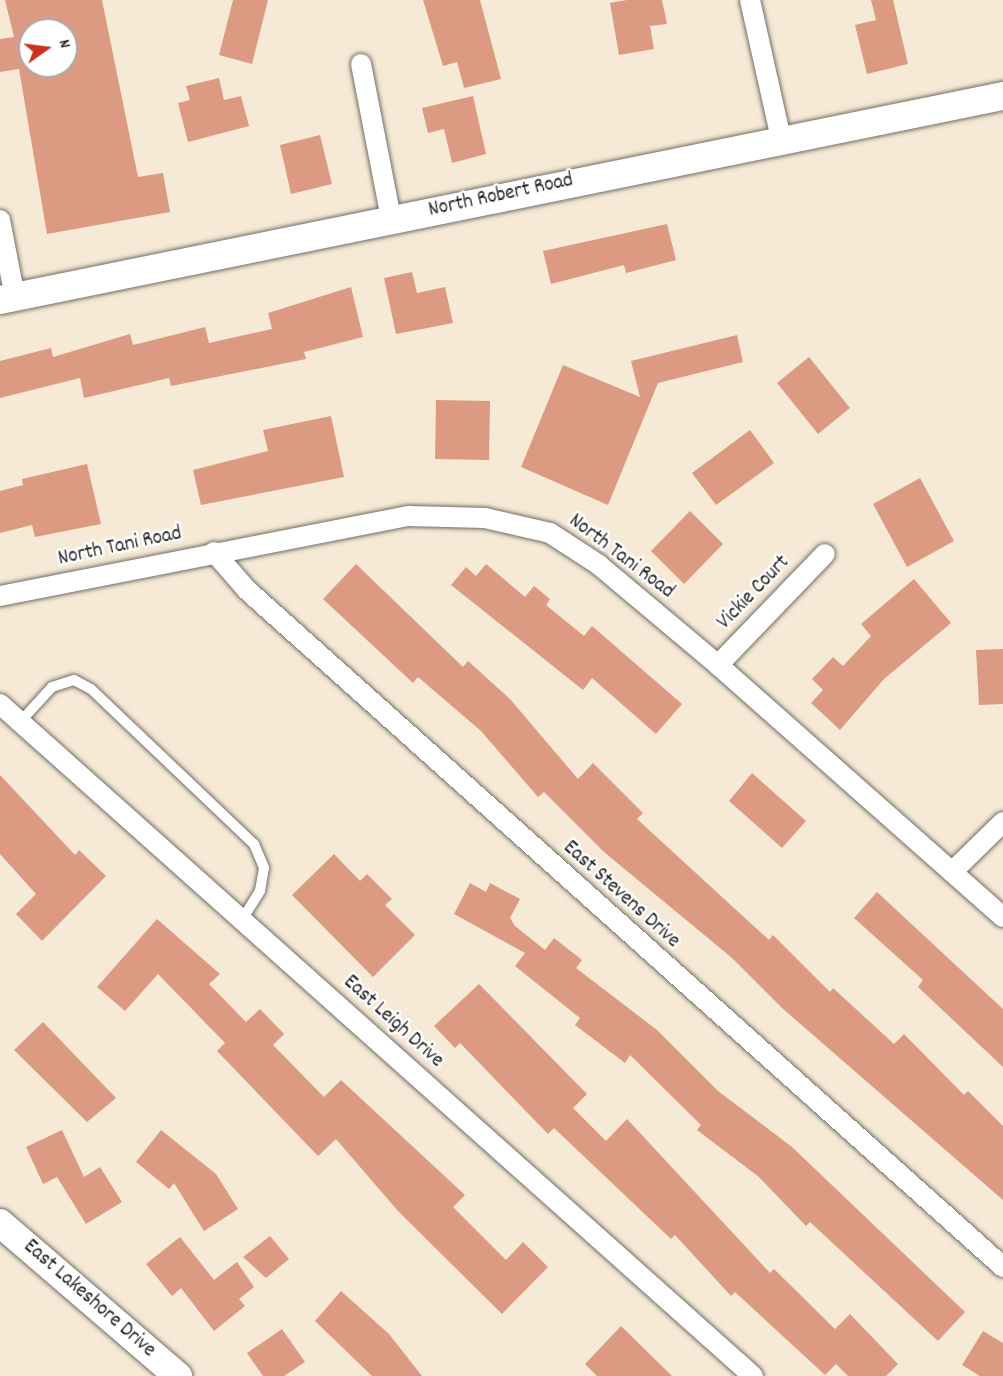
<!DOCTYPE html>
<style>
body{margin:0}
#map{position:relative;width:1003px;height:1376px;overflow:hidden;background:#f6ead6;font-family:Dekko,sans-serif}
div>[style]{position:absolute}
.building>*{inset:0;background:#db9a81}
.roads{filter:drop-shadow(0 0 2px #726e67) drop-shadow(0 0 2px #726e67)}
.service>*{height:10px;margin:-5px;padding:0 5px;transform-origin:5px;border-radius:5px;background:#fff}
.minor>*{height:20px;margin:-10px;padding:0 10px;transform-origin:10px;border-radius:10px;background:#fff}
.secondary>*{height:28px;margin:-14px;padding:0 14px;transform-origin:14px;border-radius:14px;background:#fff}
span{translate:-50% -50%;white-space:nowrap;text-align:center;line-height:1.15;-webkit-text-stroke:5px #fff;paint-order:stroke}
.street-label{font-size:21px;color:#2b2b2b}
.north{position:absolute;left:18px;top:18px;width:60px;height:60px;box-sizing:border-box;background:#fff;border:2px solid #aaa;border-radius:50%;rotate:76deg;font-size:16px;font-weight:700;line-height:24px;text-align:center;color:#2b2b2b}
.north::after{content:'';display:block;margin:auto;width:21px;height:27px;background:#c8321e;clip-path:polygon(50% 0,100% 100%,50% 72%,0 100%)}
</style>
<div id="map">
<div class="building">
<div style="clip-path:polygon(evenodd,5px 0,102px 0,138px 177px,163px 173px,170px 212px,47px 234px,19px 69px,0 72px,0 39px,14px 37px,5px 0,30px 30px,66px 30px,66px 66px,30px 66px,30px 30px)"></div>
<div style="clip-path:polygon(233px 0,268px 0,252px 64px,219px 55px)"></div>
<div style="clip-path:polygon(423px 0,480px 0,501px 79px,464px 88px,457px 62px,443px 66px)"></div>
<div style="clip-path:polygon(627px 0,662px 0,667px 24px,650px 26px,654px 49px,619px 55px,610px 3px)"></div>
<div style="clip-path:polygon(871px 0,893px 0,908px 64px,867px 74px,855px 25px,876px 20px)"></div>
<div style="clip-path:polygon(219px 78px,224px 100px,241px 96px,249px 126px,188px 142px,178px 103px,190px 100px,186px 86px)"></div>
<div style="clip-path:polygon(473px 96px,486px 154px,452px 163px,444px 129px,428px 133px,422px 108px)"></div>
<div style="clip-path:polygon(320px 135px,332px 184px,291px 194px,280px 145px)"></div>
<div style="clip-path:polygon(667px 224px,676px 260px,626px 273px,624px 265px,551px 284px,543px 251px)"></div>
<div style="clip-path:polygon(412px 272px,417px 293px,445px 287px,453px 323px,396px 334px,384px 278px)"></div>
<div style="clip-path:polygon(351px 287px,363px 337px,304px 352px,306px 359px,171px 386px,169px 378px,84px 398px,80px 378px,0 398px,0 361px,51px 348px,53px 357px,130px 334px,133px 345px,205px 327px,209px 343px,272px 329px,268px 313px)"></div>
<div style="clip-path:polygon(737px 335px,743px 362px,658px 383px,608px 505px,521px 467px,563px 365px,640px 397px,631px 361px)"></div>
<div style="clip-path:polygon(809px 357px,850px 408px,818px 434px,777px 383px)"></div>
<div style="clip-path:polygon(436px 400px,490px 401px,489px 460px,435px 459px)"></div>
<div style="clip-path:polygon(331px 416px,344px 477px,201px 505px,193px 470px,268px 451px,263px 430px)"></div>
<div style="clip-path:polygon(750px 430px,774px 463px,716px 505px,692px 473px)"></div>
<div style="clip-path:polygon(87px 464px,101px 524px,35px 537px,32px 525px,0 533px,0 491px,23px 485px,22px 479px)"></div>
<div style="clip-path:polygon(920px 478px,954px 541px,907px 567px,873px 504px)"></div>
<div style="clip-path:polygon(690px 511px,723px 544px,684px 584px,651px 551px)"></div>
<div style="clip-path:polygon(356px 564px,463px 667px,468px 661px,510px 699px,578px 779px,593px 763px,643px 813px,637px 819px,769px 940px,773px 935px,830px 992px,833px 988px,894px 1044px,904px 1034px,964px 1095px,968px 1091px,1003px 1126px,1003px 1200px,782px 1008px,732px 958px,604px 852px,544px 792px,538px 797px,481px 731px,418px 677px,413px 683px,323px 599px)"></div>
<div style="clip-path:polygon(486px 564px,525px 597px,534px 586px,550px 599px,546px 605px,584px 636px,592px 626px,682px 704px,656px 734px,592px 678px,583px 690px,451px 585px,466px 567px,476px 576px)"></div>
<div style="clip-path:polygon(914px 579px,951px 623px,884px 679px,840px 730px,811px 703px,823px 690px,812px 679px,833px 657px,843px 666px,871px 636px,861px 624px)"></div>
<div style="clip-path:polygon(1003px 649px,1003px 704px,979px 705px,976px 650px)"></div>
<div style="clip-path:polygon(752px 773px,806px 821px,782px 848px,729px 801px)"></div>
<div style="clip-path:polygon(0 775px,75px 855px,79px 850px,106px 876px,42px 941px,16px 914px,36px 894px,0 854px)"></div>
<div style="clip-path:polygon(334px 854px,360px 881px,367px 874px,392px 899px,385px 905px,415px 935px,373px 977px,292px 895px)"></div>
<div style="clip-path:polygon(470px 883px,486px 892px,490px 883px,520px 899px,510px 918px,515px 926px,545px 950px,554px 938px,582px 960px,576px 968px,657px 1030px,718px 1091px,792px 1147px,965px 1312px,938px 1341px,810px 1222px,806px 1226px,759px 1177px,697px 1130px,701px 1125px,630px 1055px,625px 1063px,575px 1025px,580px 1018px,515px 966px,525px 953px,454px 914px)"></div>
<div style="clip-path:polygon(877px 892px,1003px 1009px,1003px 1067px,918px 987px,923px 980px,854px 918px)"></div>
<div style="clip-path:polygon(157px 919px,220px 974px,209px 984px,246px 1022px,260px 1009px,284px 1034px,273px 1045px,324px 1097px,341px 1080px,465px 1195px,453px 1207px,506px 1260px,523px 1242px,548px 1267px,502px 1314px,398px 1211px,336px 1139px,318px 1156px,217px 1051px,225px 1043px,158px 974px,125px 1011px,97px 987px)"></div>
<div style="clip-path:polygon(479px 984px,587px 1094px,573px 1108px,606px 1141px,627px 1119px,770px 1273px,774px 1269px,835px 1329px,850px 1314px,898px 1364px,886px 1376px,848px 1376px,836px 1364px,825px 1375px,735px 1292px,731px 1296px,675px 1235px,671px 1239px,554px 1128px,548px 1134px,460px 1043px,455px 1048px,434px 1026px)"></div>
<div style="clip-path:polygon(43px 1022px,116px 1098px,87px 1122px,14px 1050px)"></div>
<div style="clip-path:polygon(62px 1130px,84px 1177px,100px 1167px,122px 1202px,86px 1224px,57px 1177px,43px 1184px,26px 1147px)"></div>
<div style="clip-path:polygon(161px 1130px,216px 1174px,238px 1209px,204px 1231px,174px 1183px,169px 1189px,136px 1162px)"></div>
<div style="clip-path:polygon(270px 1236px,289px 1259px,266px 1278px,243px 1257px)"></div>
<div style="clip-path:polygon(180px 1237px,214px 1280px,237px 1262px,254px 1287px,239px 1299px,245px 1306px,214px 1331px,181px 1288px,172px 1296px,146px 1264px)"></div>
<div style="clip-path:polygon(341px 1291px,389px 1334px,422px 1376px,372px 1376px,315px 1321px)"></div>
<div style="clip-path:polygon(621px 1326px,672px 1376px,597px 1376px,585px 1364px)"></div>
<div style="clip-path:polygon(282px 1329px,305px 1362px,284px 1376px,263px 1376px,247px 1353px)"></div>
<div style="clip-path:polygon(983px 1331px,1003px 1343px,1003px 1376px,980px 1376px,962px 1365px)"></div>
</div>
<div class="roads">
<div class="service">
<div style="left:20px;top:722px;width:47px;rotate:-47.6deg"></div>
<div style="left:52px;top:687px;width:23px;rotate:-18deg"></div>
<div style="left:74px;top:680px;width:19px;rotate:28deg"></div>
<div style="left:91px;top:689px;width:225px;rotate:43.6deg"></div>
<div style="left:254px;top:844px;width:26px;rotate:67deg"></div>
<div style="left:264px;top:868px;width:23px;rotate:100deg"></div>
<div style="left:260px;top:891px;width:34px;rotate:122deg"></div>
</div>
<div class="minor">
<div style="left:750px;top:0;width:142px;rotate:77.4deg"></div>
<div style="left:361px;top:64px;width:158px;rotate:79deg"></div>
<div style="left:0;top:220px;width:78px;rotate:79deg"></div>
<div style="left:214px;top:552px;width:50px;rotate:49deg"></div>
<div style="left:247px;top:590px;width:1015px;rotate:41.84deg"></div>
<div style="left:0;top:596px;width:417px;rotate:-11.1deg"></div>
<div style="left:409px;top:516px;width:76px;rotate:1.5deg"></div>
<div style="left:485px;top:518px;width:67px;rotate:13deg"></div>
<div style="left:550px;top:533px;width:59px;rotate:33.1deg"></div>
<div style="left:599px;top:565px;width:155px;rotate:40deg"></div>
<div style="left:718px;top:665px;width:380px;rotate:41.5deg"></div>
<div style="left:718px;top:665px;width:154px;rotate:-46.1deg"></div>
<div style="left:0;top:704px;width:1009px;rotate:41.75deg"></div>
<div style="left:952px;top:872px;width:71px;rotate:-44.4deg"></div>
</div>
<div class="secondary">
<div style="left:0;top:300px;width:1024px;rotate:-11.5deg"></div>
<div style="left:0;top:1223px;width:235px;rotate:40.7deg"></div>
</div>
</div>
<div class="street-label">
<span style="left:501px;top:196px;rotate:-12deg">North Robert Road</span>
<span style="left:120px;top:547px;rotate:-12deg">North Tani Road</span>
<span style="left:621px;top:557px;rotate:37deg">North Tani Road</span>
<span style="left:754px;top:593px;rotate:-46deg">Vickie Court</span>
<span style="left:621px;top:895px;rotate:42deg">East Stevens Drive</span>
<span style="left:393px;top:1022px;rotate:42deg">East Leigh Drive</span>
<span style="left:89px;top:1299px;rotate:41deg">East Lakeshore Drive</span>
</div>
<div class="north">N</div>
</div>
